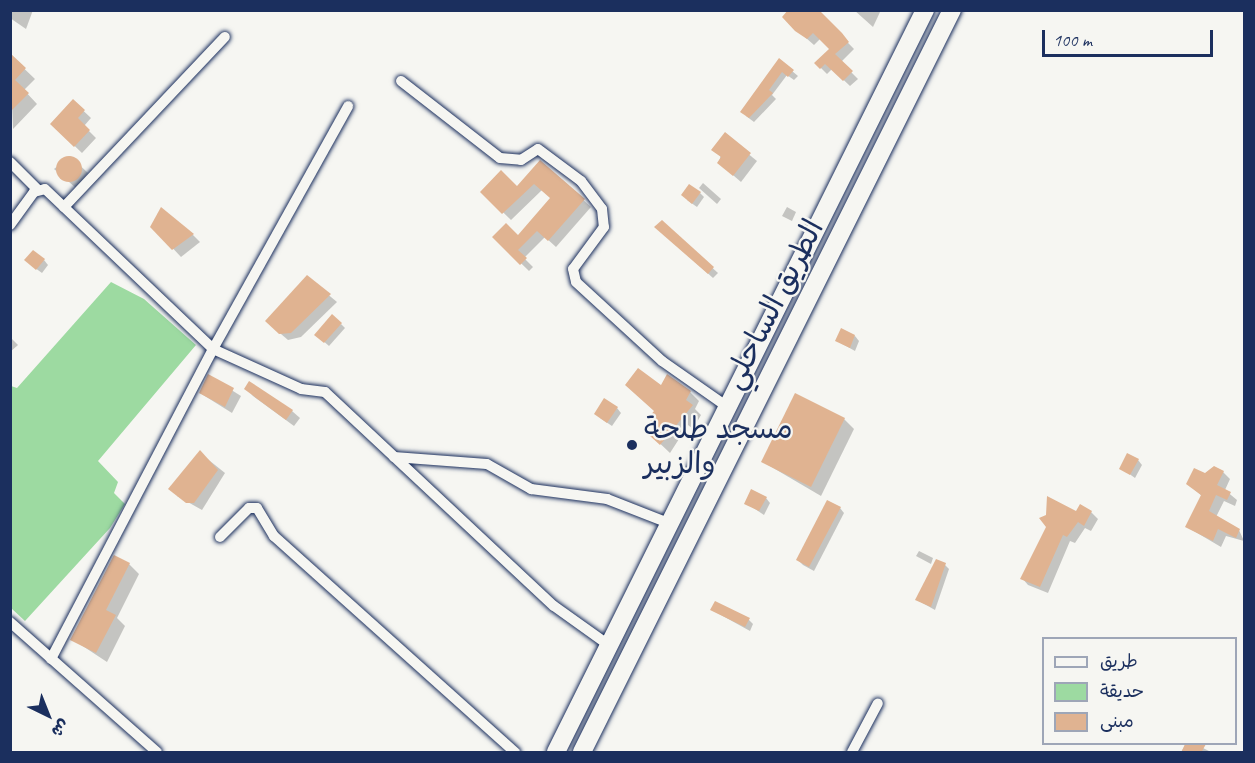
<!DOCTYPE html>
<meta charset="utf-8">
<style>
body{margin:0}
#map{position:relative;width:1255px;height:763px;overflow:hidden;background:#f6f6f2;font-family:Caveat,"Playpen Sans Arabic",sans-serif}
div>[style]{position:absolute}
.green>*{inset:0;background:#9ddaa1}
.shadow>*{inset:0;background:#0003}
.building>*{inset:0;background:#e0b391}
.round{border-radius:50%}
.roads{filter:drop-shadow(0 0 2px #1b2f5e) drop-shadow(0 0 2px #1b2f5e)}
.minor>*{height:10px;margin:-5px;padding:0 5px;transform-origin:5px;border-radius:5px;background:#f6f6f2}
.trunk>*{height:18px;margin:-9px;padding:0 9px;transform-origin:9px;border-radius:9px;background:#f6f6f2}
.dots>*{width:16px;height:16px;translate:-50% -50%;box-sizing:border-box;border:3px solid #f6f6f2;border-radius:50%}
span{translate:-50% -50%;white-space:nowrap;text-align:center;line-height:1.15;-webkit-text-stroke:4.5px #f6f6f2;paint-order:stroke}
.street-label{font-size:30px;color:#1b2f5e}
.poi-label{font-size:30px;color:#1b2f5e}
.left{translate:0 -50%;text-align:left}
.frame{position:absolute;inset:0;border:12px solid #1b2f5e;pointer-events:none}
.legend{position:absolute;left:1042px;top:637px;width:195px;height:108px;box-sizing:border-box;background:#f6f6f2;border:2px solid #9ea6b7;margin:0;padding:8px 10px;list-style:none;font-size:18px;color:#1b2f5e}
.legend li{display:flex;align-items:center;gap:12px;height:30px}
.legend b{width:30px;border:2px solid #9ea6b7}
.north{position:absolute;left:18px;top:685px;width:60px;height:60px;-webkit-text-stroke:4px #f6f6f2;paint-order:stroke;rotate:137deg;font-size:16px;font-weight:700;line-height:24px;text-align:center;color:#1b2f5e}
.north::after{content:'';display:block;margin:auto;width:21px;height:27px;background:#1b2f5e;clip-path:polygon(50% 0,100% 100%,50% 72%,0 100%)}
.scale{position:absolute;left:1042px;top:30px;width:171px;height:27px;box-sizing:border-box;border:3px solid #1b2f5e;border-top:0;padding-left:8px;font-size:18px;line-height:21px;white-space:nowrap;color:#1b2f5e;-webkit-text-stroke:4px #f6f6f2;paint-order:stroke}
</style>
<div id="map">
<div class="green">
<div style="clip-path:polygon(111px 282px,144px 299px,196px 345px,98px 461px,118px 482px,114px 493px,125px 504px,110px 528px,25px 621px,11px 608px,11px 386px,17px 388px)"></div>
</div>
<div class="shadow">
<div style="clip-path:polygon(10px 10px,33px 10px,26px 29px,10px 18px)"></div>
<div style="clip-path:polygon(816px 10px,854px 49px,841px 62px,858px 79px,850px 86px,832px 69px,827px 74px,816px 63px,831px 49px,820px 39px,814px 45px,790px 24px)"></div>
<div style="clip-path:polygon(854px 10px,881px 10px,873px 27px)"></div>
<div style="clip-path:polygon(10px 55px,35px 79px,24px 90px,37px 104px,13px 129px)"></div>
<div style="clip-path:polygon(779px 60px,798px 76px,794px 80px,787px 75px,772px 95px,776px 99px,754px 122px,746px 116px)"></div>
<div style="clip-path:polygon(73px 101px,91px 118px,84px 126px,96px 138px,82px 153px,59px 131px)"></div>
<div style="clip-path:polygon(725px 135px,757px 161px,741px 182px,719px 163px)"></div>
<div style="clip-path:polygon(70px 156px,88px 173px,76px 188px,54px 169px)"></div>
<div style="clip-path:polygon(541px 162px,591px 207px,556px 247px,545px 237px,524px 258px,533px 267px,529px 271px,494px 237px,518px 237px,552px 199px,542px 190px,511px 220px,482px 192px,518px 188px)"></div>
<div style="clip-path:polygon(703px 183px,721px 199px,717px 204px,699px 188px)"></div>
<div style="clip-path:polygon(700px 193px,704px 197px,697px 207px,687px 200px)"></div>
<div style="clip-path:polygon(787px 207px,796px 212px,792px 221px,782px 216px)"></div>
<div style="clip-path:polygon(662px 222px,718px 273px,713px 278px,661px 232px)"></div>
<div style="clip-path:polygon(152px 226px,193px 235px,200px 242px,181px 257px)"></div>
<div style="clip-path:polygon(44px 260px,48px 265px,42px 273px,31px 265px)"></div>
<div style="clip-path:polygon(307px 277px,337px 302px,301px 337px,288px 340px,274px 328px)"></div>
<div style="clip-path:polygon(341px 324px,345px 328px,329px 346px,321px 339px)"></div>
<div style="clip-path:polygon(855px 336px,859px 341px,855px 351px,837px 341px)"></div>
<div style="clip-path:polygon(10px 337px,18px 345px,10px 352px)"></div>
<div style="clip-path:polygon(209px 376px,241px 396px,232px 413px,200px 393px)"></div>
<div style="clip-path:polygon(250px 383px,292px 411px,300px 418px,294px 426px,253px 396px,246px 388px)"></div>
<div style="clip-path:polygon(661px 387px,690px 392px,699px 401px,695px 409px,701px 415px,693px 429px,688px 425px,670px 453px,652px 436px,659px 427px,656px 411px)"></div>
<div style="clip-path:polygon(617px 408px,621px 413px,612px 426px,600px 418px)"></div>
<div style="clip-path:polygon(844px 419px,854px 429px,821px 496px,763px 462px)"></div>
<div style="clip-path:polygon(200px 453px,225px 473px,202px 510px,177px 496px)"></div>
<div style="clip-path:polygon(1138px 460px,1142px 465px,1135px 478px,1121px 468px)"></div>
<div style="clip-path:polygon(1223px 472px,1230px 479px,1225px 490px,1237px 500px,1235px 506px,1224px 501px,1216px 517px,1239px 530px,1244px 541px,1226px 536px,1221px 547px,1187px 527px,1202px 496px,1188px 484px)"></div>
<div style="clip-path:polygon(766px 498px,770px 503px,764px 515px,746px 503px)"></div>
<div style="clip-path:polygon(840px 508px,844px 513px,814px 571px,803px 565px,798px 560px)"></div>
<div style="clip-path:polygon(1091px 512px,1098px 519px,1091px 531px,1085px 528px,1075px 543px,1070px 541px,1048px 593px,1028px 585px,1022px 578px,1077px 513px)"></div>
<div style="clip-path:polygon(919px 551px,933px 558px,931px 564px,916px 556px)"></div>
<div style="clip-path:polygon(129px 564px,139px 574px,117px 618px,125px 626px,107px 662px,72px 639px)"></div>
<div style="clip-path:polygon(945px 565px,949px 569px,935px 610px,917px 600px)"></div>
<div style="clip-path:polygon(712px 610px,749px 620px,753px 624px,750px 631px)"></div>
<div style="clip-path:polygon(1186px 744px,1195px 744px,1211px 752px,1181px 752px)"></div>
</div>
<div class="building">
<div style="clip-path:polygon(788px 10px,819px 10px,842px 33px,849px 42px,835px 54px,853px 71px,843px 81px,825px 64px,820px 69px,814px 63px,829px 49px,813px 33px,807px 39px,795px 31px,782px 17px)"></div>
<div style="clip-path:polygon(10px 53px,26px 68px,15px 80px,29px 93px,10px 112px)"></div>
<div style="clip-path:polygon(779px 58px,794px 70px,788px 77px,782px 72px,769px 90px,773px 93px,749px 118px,740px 112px)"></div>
<div style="clip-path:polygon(73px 99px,85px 110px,78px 118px,90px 130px,74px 147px,50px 124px)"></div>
<div style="clip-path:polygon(725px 132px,751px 153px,733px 176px,717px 163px,721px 157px,711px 150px)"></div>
<div class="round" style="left:56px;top:156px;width:26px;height:26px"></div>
<div style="clip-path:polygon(540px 160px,585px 199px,548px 241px,537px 231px,518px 250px,527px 258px,520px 265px,492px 237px,506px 223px,518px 235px,550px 198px,534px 184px,502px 214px,480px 192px,501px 170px,517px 186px)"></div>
<div style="clip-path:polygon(689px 184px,701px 192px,692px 204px,681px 195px)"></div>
<div style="clip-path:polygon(161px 207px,194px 234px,172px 250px,150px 227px)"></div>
<div style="clip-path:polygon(662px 220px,714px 267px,708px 274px,654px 227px)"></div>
<div style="clip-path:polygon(33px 250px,45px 259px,36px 270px,24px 260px)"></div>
<div style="clip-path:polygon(307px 275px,331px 294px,291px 333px,279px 334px,265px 321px)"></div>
<div style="clip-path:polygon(332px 314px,342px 323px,324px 343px,314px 335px)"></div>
<div style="clip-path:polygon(841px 328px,855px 335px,850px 348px,835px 341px)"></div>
<div style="clip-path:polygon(638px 368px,661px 385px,667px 374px,691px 391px,686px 400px,693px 405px,660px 445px,650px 436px,658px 427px,648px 418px,654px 411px,625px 385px)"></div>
<div style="clip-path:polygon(208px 374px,234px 388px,225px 407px,199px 393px)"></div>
<div style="clip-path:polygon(249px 381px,293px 410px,286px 420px,244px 389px)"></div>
<div style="clip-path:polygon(795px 393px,845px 418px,811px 487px,761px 462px)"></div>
<div style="clip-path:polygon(604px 398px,618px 407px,607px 423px,594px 414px)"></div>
<div style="clip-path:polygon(200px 450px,218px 470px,194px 503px,186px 503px,168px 489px)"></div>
<div style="clip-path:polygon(1127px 453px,1139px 459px,1130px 475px,1119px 469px)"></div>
<div style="clip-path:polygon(1214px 466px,1224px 471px,1217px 485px,1231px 492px,1227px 500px,1216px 495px,1209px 511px,1240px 529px,1236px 538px,1218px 529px,1213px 541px,1185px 527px,1201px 495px,1186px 484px,1194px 468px,1205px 473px)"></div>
<div style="clip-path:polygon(751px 489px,767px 497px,759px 511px,744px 504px)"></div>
<div style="clip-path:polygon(1047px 496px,1076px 511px,1080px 504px,1092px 511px,1084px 526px,1078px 522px,1067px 537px,1063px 535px,1040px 587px,1020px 579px,1046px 527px,1039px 518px,1046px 515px)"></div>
<div style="clip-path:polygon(827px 500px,841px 507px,809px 567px,796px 560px)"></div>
<div style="clip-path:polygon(114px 555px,130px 563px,106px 610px,116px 615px,96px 653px,70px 640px)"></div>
<div style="clip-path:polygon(936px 559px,946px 563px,931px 607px,915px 600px)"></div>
<div style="clip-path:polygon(715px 601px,750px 618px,745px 627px,710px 610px)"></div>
<div style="clip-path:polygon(1185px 744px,1206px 744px,1201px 753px,1181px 753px)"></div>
</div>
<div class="roads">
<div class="minor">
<div style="left:401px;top:81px;width:125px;rotate:37.9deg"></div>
<div style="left:500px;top:158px;width:21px;rotate:5deg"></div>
<div style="left:521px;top:160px;width:20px;rotate:-33deg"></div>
<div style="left:538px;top:149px;width:54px;rotate:36.7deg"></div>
<div style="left:581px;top:181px;width:35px;rotate:53deg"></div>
<div style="left:602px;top:209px;width:18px;rotate:84deg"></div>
<div style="left:604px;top:227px;width:52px;rotate:126.4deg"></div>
<div style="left:573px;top:269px;width:13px;rotate:77deg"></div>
<div style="left:576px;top:282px;width:117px;rotate:42.6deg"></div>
<div style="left:662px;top:361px;width:82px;rotate:35deg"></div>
<div style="left:10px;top:162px;width:38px;rotate:45deg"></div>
<div style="left:64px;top:207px;width:234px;rotate:-46.6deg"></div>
<div style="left:10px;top:225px;width:41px;rotate:-54deg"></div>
<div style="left:34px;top:192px;width:11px;rotate:-15deg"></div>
<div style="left:45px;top:189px;width:232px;rotate:43.6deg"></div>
<div style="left:213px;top:349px;width:97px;rotate:24.4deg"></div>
<div style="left:301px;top:389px;width:24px;rotate:7deg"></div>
<div style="left:325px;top:392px;width:313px;rotate:43.1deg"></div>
<div style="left:554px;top:606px;width:69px;rotate:35.5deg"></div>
<div style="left:394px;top:457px;width:93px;rotate:4.3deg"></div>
<div style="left:487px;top:464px;width:51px;rotate:29.6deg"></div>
<div style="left:531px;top:489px;width:77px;rotate:7.5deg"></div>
<div style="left:607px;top:499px;width:69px;rotate:21.3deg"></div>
<div style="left:220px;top:537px;width:41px;rotate:-45deg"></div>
<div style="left:249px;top:508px;width:8px"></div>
<div style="left:257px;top:508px;width:33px;rotate:59deg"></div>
<div style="left:274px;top:536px;width:324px;rotate:41.9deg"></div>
<div style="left:10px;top:622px;width:196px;rotate:41.5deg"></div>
<div style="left:51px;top:659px;width:350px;rotate:-62.4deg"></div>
<div style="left:213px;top:349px;width:278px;rotate:-60.9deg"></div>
<div style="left:852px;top:752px;width:55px;rotate:-62deg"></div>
</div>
<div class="trunk">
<div style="left:556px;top:752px;width:829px;rotate:-63.56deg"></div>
<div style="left:582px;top:752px;width:829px;rotate:-63.5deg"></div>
</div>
</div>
<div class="dots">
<div style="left:632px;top:445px;background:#1b2f5e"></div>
</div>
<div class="street-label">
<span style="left:773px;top:304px;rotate:-63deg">الطريق الساحلي</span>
</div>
<div class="poi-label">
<span class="left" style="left:644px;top:445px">مسجد طلحة<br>والزبير</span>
</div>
<div class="frame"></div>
<ul class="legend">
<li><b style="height:8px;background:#f6f6f2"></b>طريق</li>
<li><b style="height:16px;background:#9ddaa1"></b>حديقة</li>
<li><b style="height:16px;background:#e0b391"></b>مبنى</li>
</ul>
<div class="north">ش</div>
<div class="scale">100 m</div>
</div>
